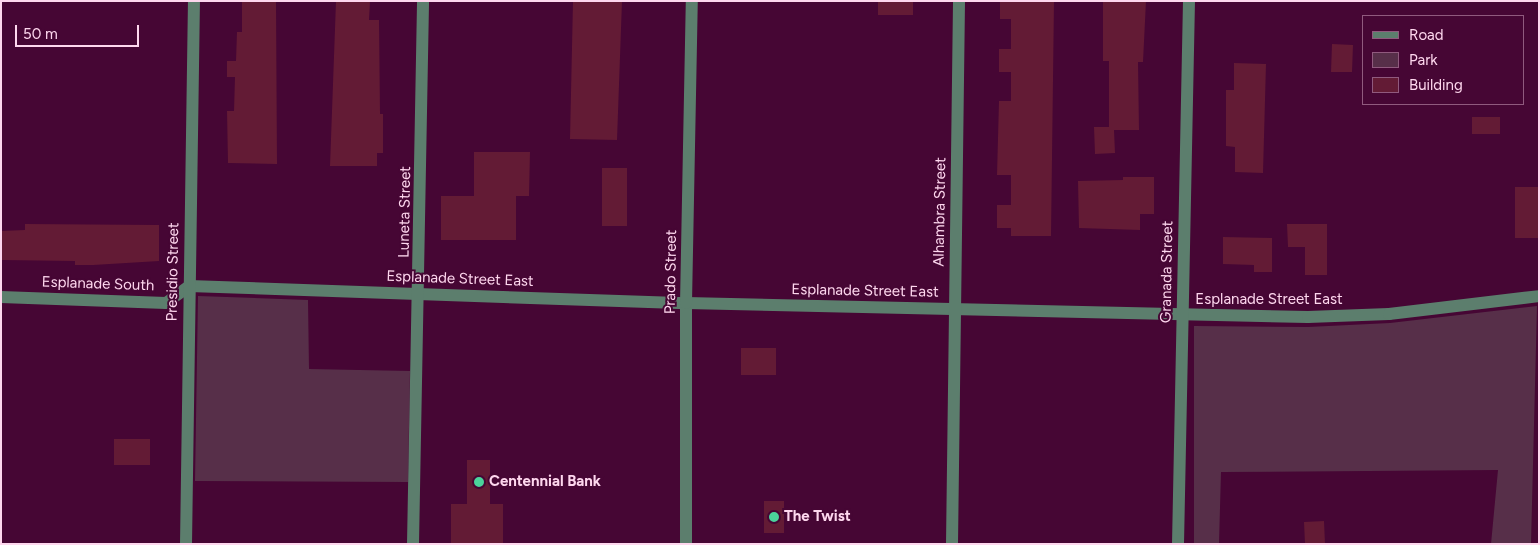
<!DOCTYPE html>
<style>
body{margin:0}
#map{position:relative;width:1540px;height:545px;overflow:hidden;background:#460634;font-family:Figtree,sans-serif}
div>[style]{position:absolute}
.green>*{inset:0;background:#572f49}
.building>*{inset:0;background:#631b35}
.minor>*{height:12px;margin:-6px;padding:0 6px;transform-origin:6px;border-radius:6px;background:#5c7e6d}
.dots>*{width:14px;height:14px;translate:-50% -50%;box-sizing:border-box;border:2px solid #460634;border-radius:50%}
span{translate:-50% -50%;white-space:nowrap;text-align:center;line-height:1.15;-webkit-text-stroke:4px #460634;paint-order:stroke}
.street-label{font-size:15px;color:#fed7ee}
.poi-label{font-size:15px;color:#fed7ee;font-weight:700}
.left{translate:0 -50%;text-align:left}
.frame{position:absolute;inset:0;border:2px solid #fed7ee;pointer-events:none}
.legend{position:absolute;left:1362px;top:15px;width:162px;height:90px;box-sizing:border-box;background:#460634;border:1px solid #905a7e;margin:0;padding:6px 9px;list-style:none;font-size:15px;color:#fed7ee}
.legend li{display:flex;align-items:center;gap:10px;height:25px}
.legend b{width:25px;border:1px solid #905a7e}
.scale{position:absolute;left:15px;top:25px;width:124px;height:22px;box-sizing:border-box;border:2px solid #fed7ee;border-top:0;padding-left:6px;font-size:15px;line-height:18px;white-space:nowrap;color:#fed7ee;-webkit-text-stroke:4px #460634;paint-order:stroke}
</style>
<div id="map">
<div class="green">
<div style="clip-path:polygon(198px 296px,308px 300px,309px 369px,410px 371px,408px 482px,195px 481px)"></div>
<div style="clip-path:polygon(1537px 306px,1531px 544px,1491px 544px,1498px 470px,1221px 472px,1219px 544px,1194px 544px,1194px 326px,1308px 327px,1390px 323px)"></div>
</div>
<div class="building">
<div style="clip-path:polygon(242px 1px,276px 1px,277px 164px,228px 163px,227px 111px,234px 111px,235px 77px,227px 77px,227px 61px,236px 61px,237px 32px,242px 32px)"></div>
<div style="clip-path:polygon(336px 1px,370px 1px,369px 20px,379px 20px,380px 114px,383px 114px,383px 153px,377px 153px,377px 166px,330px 166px)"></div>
<div style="clip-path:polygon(573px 1px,622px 1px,617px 140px,570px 139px)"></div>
<div style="clip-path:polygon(878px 1px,913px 1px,913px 15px,878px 15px)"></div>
<div style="clip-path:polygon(1000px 1px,1054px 1px,1051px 236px,1011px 236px,1011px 228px,997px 228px,997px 205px,1011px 205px,1011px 175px,997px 175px,999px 101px,1011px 101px,1011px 72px,999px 72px,999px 49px,1011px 49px,1011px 19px,1000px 19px)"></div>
<div style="clip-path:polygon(1103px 1px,1146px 1px,1143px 62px,1138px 62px,1139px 130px,1114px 130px,1115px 153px,1095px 154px,1094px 127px,1109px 127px,1109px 61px,1103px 61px)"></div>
<div style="clip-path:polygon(1332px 44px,1353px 45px,1352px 72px,1331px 72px)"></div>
<div style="clip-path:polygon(1234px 63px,1266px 64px,1263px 173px,1235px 172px,1235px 147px,1226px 146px,1226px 90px,1234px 90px)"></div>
<div style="clip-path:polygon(1472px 117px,1500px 117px,1500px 134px,1472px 134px)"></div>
<div style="clip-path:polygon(474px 152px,530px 152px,529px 196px,516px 196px,516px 240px,441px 240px,441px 196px,474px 196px)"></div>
<div style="clip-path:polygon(602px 168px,627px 168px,627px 226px,602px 226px)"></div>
<div style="clip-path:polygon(1123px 177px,1154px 177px,1154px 214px,1140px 214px,1140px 230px,1079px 228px,1078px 181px,1123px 180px)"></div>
<div style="clip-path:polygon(1515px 187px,1539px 187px,1539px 238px,1515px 238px)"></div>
<div style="clip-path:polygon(25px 224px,159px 225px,159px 261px,93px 265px,75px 265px,75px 261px,1px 260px,1px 231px,25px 230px)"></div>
<div style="clip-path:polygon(1287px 224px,1327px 224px,1327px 275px,1305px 275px,1305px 247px,1288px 247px)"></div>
<div style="clip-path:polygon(1223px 237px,1272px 238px,1272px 272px,1254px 272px,1254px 265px,1223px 264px)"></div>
<div style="clip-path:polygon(741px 348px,776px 348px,776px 375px,741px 375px)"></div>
<div style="clip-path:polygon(114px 439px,150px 439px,150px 465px,114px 465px)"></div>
<div style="clip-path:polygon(467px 460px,490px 460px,490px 504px,503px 504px,503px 544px,451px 544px,451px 504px,467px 504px)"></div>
<div style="clip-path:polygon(764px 501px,784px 501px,784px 533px,764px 533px)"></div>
<div style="clip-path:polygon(1324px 521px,1325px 544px,1305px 544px,1304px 522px)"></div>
</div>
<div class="minor">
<div style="left:1px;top:297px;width:165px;rotate:2.1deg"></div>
<div style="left:166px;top:303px;width:29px;rotate:-36deg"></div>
<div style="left:189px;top:286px;width:497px;rotate:2deg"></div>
<div style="left:686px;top:303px;width:622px;rotate:1.29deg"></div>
<div style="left:1308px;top:317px;width:81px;rotate:-2.1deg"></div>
<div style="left:1389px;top:314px;width:151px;rotate:-6.8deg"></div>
<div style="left:186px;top:544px;width:543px;rotate:-89.16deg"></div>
<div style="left:413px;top:544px;width:543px;rotate:-88.94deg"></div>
<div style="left:686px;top:544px;width:241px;rotate:-90deg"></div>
<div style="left:686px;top:303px;width:302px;rotate:-88.9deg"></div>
<div style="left:952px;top:544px;width:543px;rotate:-89.26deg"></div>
<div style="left:1178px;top:544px;width:543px;rotate:-88.84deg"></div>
</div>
<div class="dots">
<div style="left:479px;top:482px;background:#4bd49b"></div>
<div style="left:774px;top:517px;background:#4bd49b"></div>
</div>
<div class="street-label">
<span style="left:405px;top:212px;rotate:-89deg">Luneta Street</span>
<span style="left:940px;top:212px;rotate:-89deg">Alhambra Street</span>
<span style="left:173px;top:272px;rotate:-89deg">Presidio Street</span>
<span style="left:671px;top:272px;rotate:-89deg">Prado Street</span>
<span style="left:1167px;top:272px;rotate:-89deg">Granada Street</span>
<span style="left:460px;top:279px;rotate:2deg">Esplanade Street East</span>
<span style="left:98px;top:284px;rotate:2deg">Esplanade South</span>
<span style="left:865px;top:291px;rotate:1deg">Esplanade Street East</span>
<span style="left:1269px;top:300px">Esplanade Street East</span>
</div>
<div class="poi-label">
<span class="left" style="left:489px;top:482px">Centennial Bank</span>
<span class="left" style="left:784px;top:517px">The Twist</span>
</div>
<div class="frame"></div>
<ul class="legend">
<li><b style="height:6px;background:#5c7e6d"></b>Road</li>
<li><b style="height:14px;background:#572f49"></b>Park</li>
<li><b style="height:14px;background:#631b35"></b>Building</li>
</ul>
<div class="scale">50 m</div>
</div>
